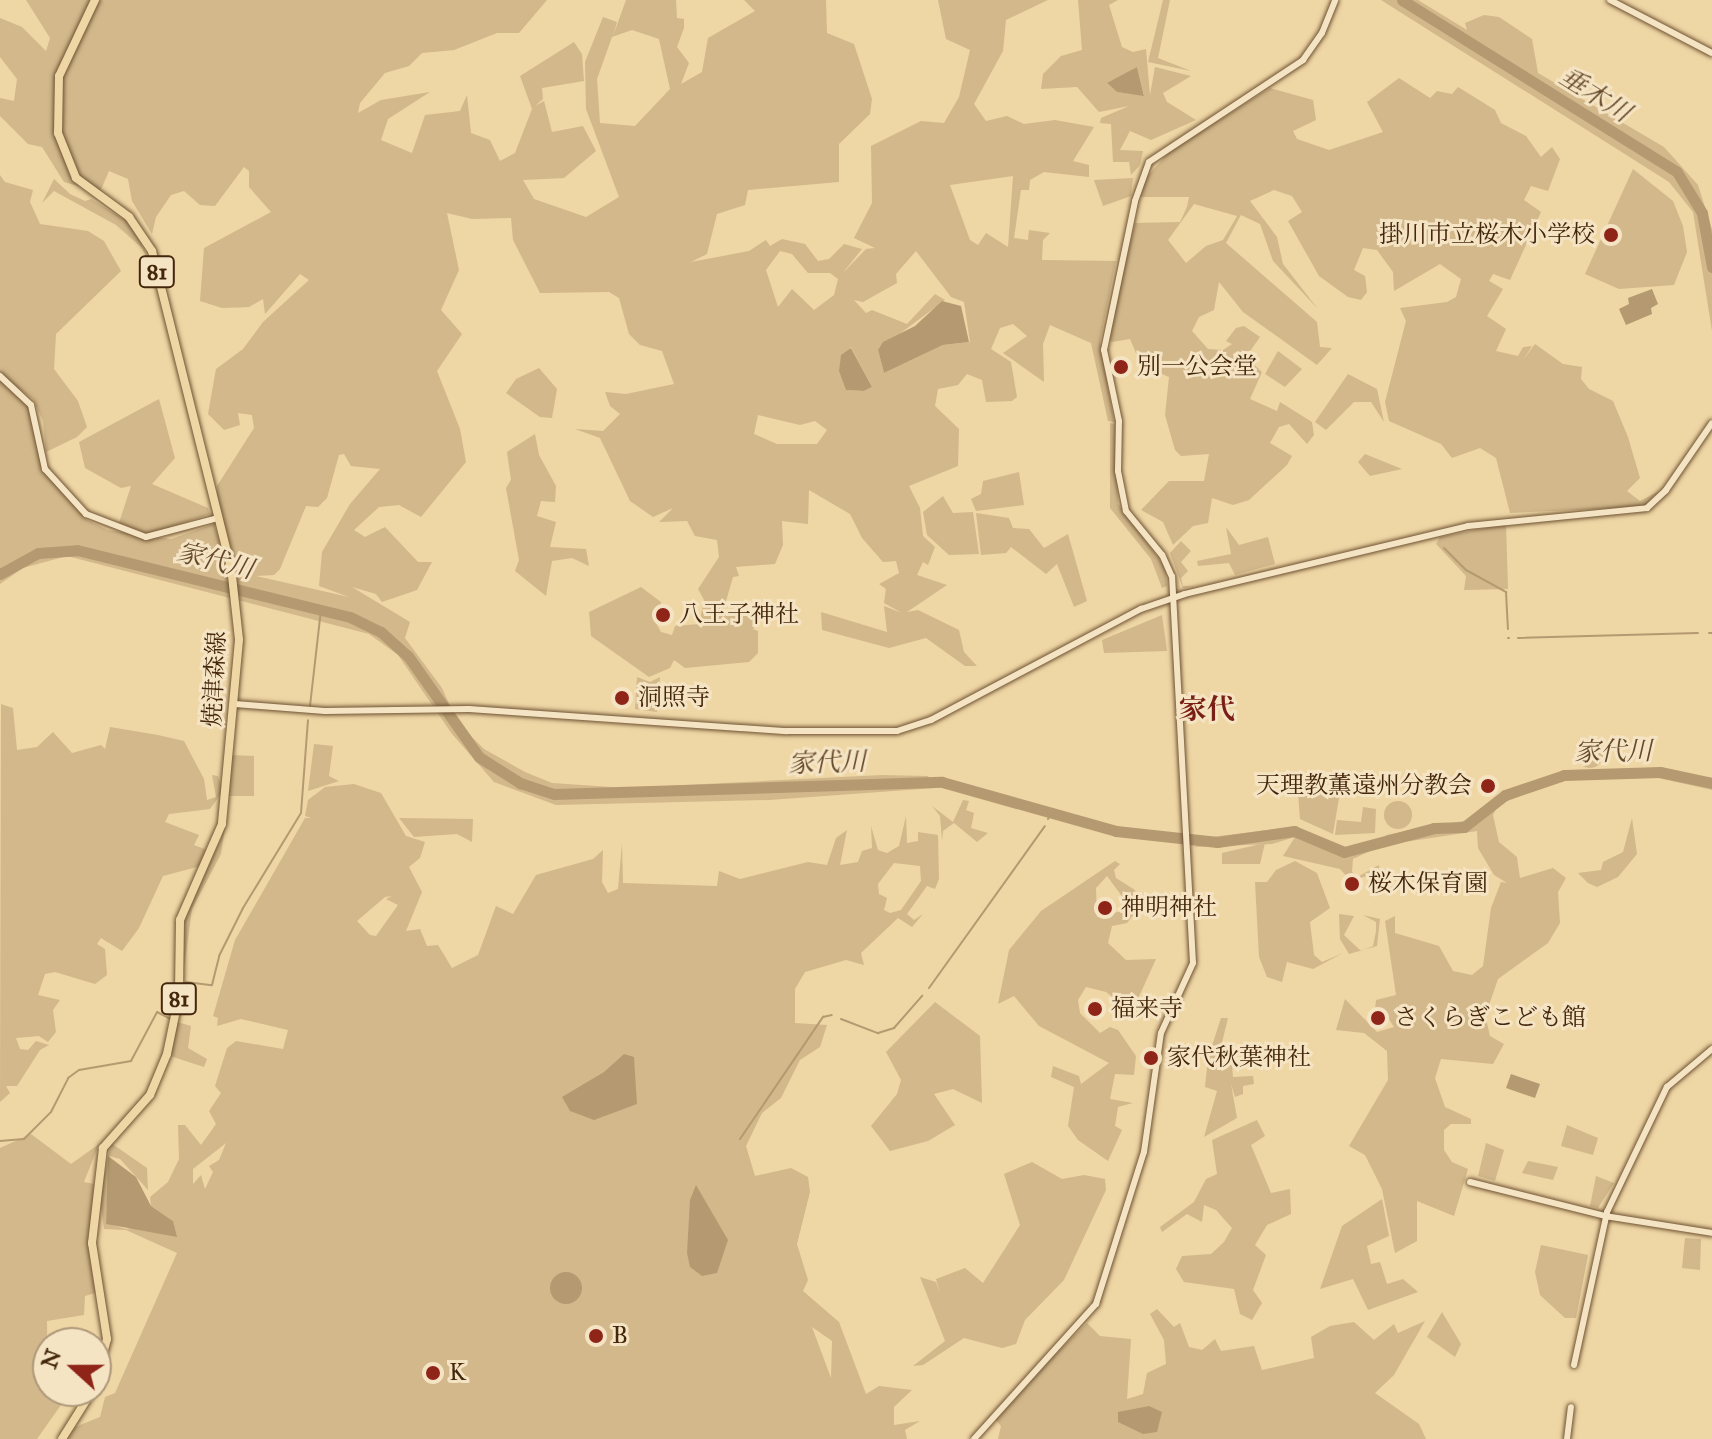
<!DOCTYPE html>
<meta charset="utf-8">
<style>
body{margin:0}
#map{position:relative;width:1712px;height:1439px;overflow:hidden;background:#efd6a5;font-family:"IM FELL Great Primer","Noto Serif JP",serif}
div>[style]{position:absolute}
.green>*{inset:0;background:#d2b88b}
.round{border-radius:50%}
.water>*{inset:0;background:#b59a71}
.stream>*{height:2px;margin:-1px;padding:0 1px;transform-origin:1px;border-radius:1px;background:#b59a71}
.river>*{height:11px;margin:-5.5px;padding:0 5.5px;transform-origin:5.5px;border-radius:5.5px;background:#b59a71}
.roads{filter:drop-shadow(0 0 2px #6e5232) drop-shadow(0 0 2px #6e5232)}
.minor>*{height:6px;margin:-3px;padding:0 3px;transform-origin:3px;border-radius:3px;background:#f5e4c4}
.major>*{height:8px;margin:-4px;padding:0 4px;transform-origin:4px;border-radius:4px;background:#efd6a5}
.dots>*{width:22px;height:22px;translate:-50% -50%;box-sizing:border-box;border:4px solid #f5e4c4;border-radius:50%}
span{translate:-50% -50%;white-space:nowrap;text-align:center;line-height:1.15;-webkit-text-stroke:6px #f5e4c4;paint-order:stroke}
.shield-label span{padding:2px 6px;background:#f5e4c4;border:2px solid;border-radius:6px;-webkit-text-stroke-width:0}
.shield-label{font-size:22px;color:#43260c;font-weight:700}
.poi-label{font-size:24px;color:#43260c}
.right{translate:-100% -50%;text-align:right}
.left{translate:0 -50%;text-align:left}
.street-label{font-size:24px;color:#43260c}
.water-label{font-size:26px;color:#65492a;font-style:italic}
.quarter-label{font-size:28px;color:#7a1f14;font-weight:700}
.north{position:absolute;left:32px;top:1327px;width:80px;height:80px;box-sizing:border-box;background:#f5e4c4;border:2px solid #ae987a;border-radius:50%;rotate:291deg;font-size:22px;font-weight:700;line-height:32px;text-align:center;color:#43260c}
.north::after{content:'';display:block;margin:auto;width:28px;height:36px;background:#8f2418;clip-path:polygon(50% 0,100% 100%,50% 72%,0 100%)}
</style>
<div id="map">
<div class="green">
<div style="clip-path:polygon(evenodd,26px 0,547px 0,519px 33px,497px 33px,454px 50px,422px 53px,409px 66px,385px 73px,360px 103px,358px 113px,381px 100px,430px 92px,388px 119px,381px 140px,412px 153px,425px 115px,460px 111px,467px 95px,471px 133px,490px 140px,500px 161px,515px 153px,532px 109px,520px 76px,574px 42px,582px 54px,584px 81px,542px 88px,543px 99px,535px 106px,544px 101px,552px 132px,583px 126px,596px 151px,564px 178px,523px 180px,534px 199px,586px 217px,619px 197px,586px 109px,585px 62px,603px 17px,617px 22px,613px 36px,626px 0,676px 0,677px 18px,684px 19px,684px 28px,677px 47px,689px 63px,681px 84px,702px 72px,708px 38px,755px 11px,744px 0,826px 0,827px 33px,854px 44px,872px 99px,870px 114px,839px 144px,839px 182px,748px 190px,745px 205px,717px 214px,707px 254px,691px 262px,749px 251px,766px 240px,770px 246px,782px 239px,805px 244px,818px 261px,829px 259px,844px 244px,862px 249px,842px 274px,866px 249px,875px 248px,854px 238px,872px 203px,871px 146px,921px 121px,944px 123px,959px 97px,970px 50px,946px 39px,938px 0,1048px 0,1006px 20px,1003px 51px,974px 104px,986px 121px,1007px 116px,1024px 124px,1055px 120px,1094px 127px,1073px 161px,1089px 165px,1089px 177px,1044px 172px,1030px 180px,1029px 190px,1021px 190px,1014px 238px,1028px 240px,1029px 230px,1050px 233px,1043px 240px,1042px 260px,1116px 261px,1100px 341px,1114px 422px,1108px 421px,1091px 343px,1050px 325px,1043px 344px,1044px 382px,1003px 353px,1027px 336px,1013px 324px,1000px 328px,991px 349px,1011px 362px,1017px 397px,1012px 401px,986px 402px,982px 380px,967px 374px,958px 385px,938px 389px,935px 406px,959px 429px,958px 466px,909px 486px,920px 508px,923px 536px,935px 547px,928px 565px,923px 562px,917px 575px,947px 585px,907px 612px,918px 610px,959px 630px,964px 652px,977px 666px,965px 666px,926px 638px,889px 648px,822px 630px,821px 612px,887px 632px,884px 606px,902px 613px,884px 603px,886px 589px,879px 584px,899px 573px,896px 561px,883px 562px,862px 538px,850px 514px,809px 490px,808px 524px,782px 521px,783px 545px,775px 564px,736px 567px,739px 576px,733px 577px,722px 615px,766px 612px,753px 629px,758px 631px,758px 653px,749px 662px,685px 668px,674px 660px,670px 668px,649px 677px,591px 636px,589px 612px,641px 587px,661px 602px,657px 625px,661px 632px,672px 635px,675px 626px,699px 624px,704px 600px,698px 589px,719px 557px,717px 540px,695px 536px,687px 521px,659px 522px,673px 508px,653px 517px,630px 501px,600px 438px,575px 429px,603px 431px,620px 414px,610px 406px,605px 392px,626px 394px,674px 384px,662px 351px,640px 345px,629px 334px,619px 298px,609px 292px,540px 293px,513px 240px,511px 218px,472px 219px,447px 213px,459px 270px,441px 310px,462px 334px,437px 371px,460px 429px,466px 462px,421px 517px,399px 505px,379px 507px,354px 530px,365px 537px,385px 527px,418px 562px,432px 562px,417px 590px,382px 602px,376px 594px,352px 587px,410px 622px,405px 638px,442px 688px,458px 723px,484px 749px,525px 772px,552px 783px,626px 788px,882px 775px,928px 776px,935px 788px,769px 800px,556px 805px,494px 782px,452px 734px,398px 655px,369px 634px,67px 556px,23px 568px,0 584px,0 175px,5px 182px,33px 190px,30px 202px,40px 224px,88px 231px,104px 241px,121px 271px,56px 334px,54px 369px,78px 401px,87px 427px,77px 437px,46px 452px,43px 421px,33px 399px,2px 376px,28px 403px,45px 471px,87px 520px,108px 530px,171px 539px,214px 524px,228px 567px,248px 573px,237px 563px,217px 514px,217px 486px,254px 428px,252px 415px,238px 413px,240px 425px,224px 430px,208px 414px,216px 369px,243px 349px,263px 322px,309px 280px,300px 274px,265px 314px,263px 299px,249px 307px,222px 308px,200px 301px,204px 248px,271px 212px,249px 187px,249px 171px,244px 167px,215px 206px,200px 205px,184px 191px,171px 195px,156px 217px,152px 234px,132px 201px,128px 179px,109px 171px,100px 192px,64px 182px,42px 147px,28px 144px,0 116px,0 98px,14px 101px,17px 79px,0 57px,0 18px,22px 27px,46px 51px,50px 38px,26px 0,632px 30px,659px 39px,670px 89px,635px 126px,600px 123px,597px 79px,612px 37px,632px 30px,26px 0,1013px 176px,1008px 247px,986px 233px,978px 245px,970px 240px,950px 185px,1013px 176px,26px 0,780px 251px,792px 254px,808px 273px,830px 273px,838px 279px,834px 295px,814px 310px,792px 289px,778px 307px,766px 270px,780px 251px,26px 0,916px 251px,951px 297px,964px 302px,970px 342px,943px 345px,884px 373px,878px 350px,945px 300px,935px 294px,907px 324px,872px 310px,866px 313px,854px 300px,863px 302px,897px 283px,896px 274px,916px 251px,26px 0,851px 347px,872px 387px,864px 391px,846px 390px,840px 362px,851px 347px,26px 0,758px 415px,800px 425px,815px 421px,827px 430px,817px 444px,777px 444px,754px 434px,758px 415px,26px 0,344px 454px,351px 466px,380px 469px,350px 504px,322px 552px,319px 586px,349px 597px,256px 576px,274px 575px,280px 569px,306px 506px,318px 507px,327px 498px,339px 455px,344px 454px)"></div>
<div style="clip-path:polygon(evenodd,1078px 0,1118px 0,1109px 5px,1122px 47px,1133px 52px,1146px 49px,1150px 95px,1155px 67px,1191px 76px,1163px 93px,1167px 102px,1196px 120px,1151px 140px,1130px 131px,1120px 150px,1143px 151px,1140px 165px,1131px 175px,1129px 162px,1113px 162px,1111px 124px,1100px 123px,1101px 118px,1129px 106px,1099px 112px,1077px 87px,1041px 89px,1043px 74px,1061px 56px,1082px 50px,1078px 0,1137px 67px,1144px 95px,1117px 92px,1108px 84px,1137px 67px)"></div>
<div style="clip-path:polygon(1163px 0,1170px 0,1158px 58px,1191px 71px,1148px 62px)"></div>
<div style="clip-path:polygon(1381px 0,1418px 0,1467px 30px,1465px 23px,1484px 15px,1499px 17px,1532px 39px,1538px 73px,1664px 147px,1698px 185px,1712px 229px,1712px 331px,1693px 212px,1669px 182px)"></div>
<div style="clip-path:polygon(evenodd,1399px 78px,1430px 98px,1437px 91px,1452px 94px,1458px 87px,1495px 110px,1501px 123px,1526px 136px,1541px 157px,1552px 147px,1560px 159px,1548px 191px,1531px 186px,1524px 200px,1541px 212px,1510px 280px,1493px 274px,1489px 281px,1503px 289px,1487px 316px,1506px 329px,1496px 351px,1518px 356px,1523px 347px,1532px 346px,1523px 360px,1535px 344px,1563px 364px,1582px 367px,1581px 379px,1589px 389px,1613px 401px,1628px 437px,1640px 478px,1627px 491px,1640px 501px,1659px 491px,1644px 507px,1510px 513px,1496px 458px,1480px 448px,1452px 458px,1441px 444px,1389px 421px,1385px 402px,1406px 321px,1400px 308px,1447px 302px,1456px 297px,1461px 279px,1440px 264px,1394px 291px,1393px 272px,1377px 250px,1363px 248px,1354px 270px,1365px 276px,1367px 292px,1361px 300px,1348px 297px,1319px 276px,1288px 221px,1302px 212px,1292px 196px,1274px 190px,1250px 201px,1277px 237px,1283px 264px,1318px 309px,1273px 261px,1260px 224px,1241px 215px,1226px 243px,1317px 322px,1320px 347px,1332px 348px,1317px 365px,1243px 312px,1219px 282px,1214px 310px,1199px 317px,1192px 331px,1208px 349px,1223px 350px,1232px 344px,1226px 341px,1236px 328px,1244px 326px,1260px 337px,1246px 357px,1262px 372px,1250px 399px,1277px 411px,1280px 402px,1312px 422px,1314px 435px,1307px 444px,1289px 424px,1279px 427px,1270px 443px,1292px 456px,1287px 465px,1249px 500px,1233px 505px,1212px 498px,1208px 523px,1193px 526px,1173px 545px,1163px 522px,1141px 510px,1169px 481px,1204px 481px,1209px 454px,1181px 456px,1175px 450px,1165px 415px,1169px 377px,1141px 365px,1130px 339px,1112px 342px,1107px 336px,1135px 223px,1180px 222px,1187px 207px,1189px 197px,1140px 197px,1146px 178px,1169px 152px,1270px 88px,1313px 100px,1316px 120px,1293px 131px,1297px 139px,1329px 150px,1383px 132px,1367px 102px,1399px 78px,1194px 204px,1237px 216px,1223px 240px,1206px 246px,1186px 263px,1168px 240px,1194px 204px)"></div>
<div style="clip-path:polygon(1633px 169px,1673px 201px,1683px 226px,1687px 252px,1674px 285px,1619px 289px,1585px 274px)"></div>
<div style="clip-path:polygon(1133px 178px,1131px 196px,1103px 206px,1094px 180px)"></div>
<div style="clip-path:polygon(54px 179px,70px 194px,85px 201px,91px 199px,133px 225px,151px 266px,142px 248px,116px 225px,54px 191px,42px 203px)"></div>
<div style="clip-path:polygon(1278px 351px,1302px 369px,1285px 387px,1265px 374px)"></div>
<div style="clip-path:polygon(539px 368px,557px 389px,552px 418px,540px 417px,506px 393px,516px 379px)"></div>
<div style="clip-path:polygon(1348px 374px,1377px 389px,1384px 422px,1371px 402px,1354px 402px,1326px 430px,1315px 422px)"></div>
<div style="clip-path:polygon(159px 399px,175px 458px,152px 484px,208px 508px,210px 514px,143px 536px,117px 529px,131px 486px,121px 488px,85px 468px,79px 442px)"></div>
<div style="clip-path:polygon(1110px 423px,1115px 424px,1118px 504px,1165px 567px,1167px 586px,1162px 588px,1151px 559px,1110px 508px)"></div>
<div style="clip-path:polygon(535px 434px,539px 455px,556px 486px,555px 502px,541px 501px,537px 516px,556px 522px,550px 547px,586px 549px,589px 566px,572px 558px,552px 561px,546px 596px,515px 571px,519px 560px,506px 488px,511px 480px,507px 452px)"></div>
<div style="clip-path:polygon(1365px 454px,1402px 469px,1370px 476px,1358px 462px)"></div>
<div style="clip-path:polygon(1019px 472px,1024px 505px,976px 511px,971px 499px,981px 494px,983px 481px)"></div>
<div style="clip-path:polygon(943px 496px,953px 513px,973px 512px,979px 554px,949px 555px,927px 535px,923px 512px)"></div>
<div style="clip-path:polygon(976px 513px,1009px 518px,1013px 528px,1029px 529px,1044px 548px,1068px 534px,1087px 601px,1074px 607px,1057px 564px,1046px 574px,1011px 547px,1006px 553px,981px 555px)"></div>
<div style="clip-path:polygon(1506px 524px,1508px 589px,1464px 590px,1466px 576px,1436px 544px,1440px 537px)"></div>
<div style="clip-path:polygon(1226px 527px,1239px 545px,1268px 537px,1275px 564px,1235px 575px,1229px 563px,1198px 566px,1197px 561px,1231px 554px)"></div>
<div style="clip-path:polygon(1181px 541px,1191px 551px,1181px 562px,1188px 571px,1181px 578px,1183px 586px,1195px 586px,1183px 588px,1170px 553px)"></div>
<div style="clip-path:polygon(1162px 615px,1167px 651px,1104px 653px,1102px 640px)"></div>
<div style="clip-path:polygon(637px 677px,650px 682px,660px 677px,657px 712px,635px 709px)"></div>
<div style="clip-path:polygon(1px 704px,13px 708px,17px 750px,37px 747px,53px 732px,72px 753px,101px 745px,105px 749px,110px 727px,158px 735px,184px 741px,204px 779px,207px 800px,216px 797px,212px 775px,218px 776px,223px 791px,210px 809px,169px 814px,165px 822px,199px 835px,194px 845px,207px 850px,204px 860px,197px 867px,163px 876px,139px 928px,122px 951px,101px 938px,97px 944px,105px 949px,107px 975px,95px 984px,55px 972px,45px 974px,38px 995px,60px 1000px,53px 1010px,56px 1032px,48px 1042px,39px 1036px,16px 1038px,20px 1049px,28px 1050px,36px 1041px,49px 1045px,40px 1050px,17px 1086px,6px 1086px,10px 1093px,0 1102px)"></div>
<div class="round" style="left:1577px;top:742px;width:26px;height:26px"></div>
<div style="clip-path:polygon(314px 744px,333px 746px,329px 776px,339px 781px,308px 791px)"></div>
<div style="clip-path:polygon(232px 755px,254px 756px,254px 796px,229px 796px)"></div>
<div style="clip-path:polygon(1664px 769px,1712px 780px,1712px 790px,1654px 777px,1579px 779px,1557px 781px,1498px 805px,1493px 815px,1499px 842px,1517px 857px,1520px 878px,1553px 868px,1566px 878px,1558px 892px,1560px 923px,1548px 943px,1498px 979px,1486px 1014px,1476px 1010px,1485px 1015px,1490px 1036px,1504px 1044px,1493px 1064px,1441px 1059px,1435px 1078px,1445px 1107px,1471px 1119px,1471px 1124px,1451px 1124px,1444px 1130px,1444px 1150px,1452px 1162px,1468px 1169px,1454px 1216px,1417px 1201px,1417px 1241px,1395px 1253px,1382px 1189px,1365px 1155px,1349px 1146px,1388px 1080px,1387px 1051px,1364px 1033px,1336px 1030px,1345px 999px,1377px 1032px,1394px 1027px,1382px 1008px,1375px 1009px,1376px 1000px,1396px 995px,1385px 921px,1395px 916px,1395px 933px,1439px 946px,1453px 971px,1472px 975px,1483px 966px,1491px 908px,1501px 882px,1507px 883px,1494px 875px,1478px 848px,1477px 831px,1385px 845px,1386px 835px,1469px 820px,1497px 796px,1568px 771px)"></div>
<div style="clip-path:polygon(evenodd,354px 784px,381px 793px,406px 836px,425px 842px,420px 858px,409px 867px,422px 892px,406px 931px,420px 929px,427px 946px,438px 945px,452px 968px,478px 955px,496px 906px,513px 914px,536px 875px,593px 859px,603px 850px,602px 882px,608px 893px,618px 889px,622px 843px,623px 883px,717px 886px,719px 871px,740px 879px,808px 862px,827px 865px,836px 838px,847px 830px,840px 865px,858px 862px,862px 851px,872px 848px,871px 826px,878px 850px,887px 853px,899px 846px,906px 816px,907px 843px,918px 841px,918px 832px,938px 835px,939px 879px,935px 889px,927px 886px,907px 914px,914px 920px,923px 914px,912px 927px,898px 918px,861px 953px,864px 965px,846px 960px,805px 972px,795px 989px,795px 1023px,827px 1025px,820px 1047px,800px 1060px,781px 1098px,762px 1113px,746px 1146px,755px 1176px,791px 1168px,808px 1177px,810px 1192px,797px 1244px,808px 1280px,803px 1291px,839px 1322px,866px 1394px,879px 1386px,912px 1390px,894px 1407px,894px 1425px,920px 1421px,905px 1430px,907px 1439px,62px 1439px,70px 1429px,100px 1417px,105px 1397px,115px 1393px,177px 1253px,126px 1230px,104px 1229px,100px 1198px,111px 1143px,147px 1168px,148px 1190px,120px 1159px,109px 1156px,106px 1223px,126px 1229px,173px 1221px,151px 1206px,150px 1197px,168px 1182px,179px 1159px,178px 1125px,185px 1125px,201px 1145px,216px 1124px,209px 1111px,221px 1093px,215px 1086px,227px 1048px,236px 1041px,283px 1049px,288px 1030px,241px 1019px,217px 1026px,218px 1018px,213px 1016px,235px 940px,305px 818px,311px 818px,305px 816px,308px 800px,325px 787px,354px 784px,894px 863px,920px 866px,921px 881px,901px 910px,890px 913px,884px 910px,887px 898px,879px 894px,878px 884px,894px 863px,354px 784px,392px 896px,386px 899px,398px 905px,376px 936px,370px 935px,357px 921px,385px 897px,392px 896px,354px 784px,226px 1143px,219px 1160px,209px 1166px,213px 1172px,205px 1189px,201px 1175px,193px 1184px,193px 1169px,226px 1143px,354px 784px,812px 1327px,832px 1341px,831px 1378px,812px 1327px)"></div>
<div style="clip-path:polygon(1340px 792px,1333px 834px,1300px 819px,1298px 793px)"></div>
<div style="clip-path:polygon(963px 800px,969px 801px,966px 810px,974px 813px,971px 828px,988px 833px,977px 842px,954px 823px,943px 831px,942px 841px,940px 816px,932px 806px,953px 822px)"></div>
<div class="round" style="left:1384px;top:801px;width:28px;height:28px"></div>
<div style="clip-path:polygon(1363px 807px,1376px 809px,1375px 833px,1335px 835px,1337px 820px,1361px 822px)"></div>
<div style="clip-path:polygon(227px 815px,221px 854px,192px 909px,182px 982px,185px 912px,220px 841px)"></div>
<div style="clip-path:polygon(399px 818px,473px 819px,472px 842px,457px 834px,414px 837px)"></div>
<div style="clip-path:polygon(1632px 818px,1637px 854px,1618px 877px,1597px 887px,1588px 883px,1578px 873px,1601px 870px,1603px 862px,1623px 852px)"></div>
<div style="clip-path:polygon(1292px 827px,1343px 850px,1379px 839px,1381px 846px,1353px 859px,1352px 872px,1359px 876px,1379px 865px,1379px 872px,1351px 881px,1340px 869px,1283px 856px,1295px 837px,1272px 844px,1194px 847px,1211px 837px)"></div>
<div style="clip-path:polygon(1265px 843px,1260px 864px,1222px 864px,1222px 853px)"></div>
<div style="clip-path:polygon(evenodd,1115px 861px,1120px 864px,1114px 870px,1116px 878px,1135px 890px,1138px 909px,1127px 923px,1112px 926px,1108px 943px,1126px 960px,1156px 959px,1132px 1012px,1106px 992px,1086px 987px,1078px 1000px,1080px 1013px,1100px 1033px,1110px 1027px,1118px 1030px,1136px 1056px,1134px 1075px,1115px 1074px,1110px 1099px,1133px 1103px,1118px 1107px,1115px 1126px,1122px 1130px,1108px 1161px,1078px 1140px,1068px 1126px,1074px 1087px,1051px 1077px,1053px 1066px,1079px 1076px,1081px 1084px,1109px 1063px,1039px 1026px,1014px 996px,998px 1004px,1009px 950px,1041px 911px,1115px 861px,1107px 876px,1124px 899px,1122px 911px,1097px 917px,1096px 888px,1107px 876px)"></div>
<div style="clip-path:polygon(1295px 861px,1317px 873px,1330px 908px,1310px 922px,1314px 955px,1322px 962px,1343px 953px,1313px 969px,1287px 962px,1282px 982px,1267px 977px,1259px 957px,1255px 882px,1267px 882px,1276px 870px)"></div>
<div style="clip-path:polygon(1339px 914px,1354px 916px,1344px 935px,1361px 951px,1373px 946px,1376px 931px,1376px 922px,1363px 915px,1380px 919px,1377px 946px,1349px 954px,1340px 939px)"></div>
<div style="clip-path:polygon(935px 1002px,980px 1036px,982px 1103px,953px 1089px,934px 1094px,955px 1125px,928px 1141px,890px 1151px,871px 1126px,897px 1094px,901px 1080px,886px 1052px)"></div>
<div style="clip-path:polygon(1221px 1018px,1228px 1018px,1217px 1063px,1232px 1065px,1233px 1077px,1253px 1076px,1254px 1084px,1243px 1086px,1243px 1094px,1235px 1097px,1231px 1084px,1237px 1118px,1204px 1137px,1217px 1091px,1205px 1087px,1208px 1058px)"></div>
<div style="clip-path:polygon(177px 1022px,191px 1026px,188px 1048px,207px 1059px,204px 1067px,170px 1056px)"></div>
<div style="clip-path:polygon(1257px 1120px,1265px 1136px,1251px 1145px,1271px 1193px,1290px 1189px,1291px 1214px,1267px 1225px,1255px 1245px,1266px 1255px,1253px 1290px,1262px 1303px,1252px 1320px,1240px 1314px,1234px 1289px,1184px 1282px,1176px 1269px,1182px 1256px,1211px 1254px,1224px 1242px,1232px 1228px,1216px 1210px,1204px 1205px,1202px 1222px,1187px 1214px,1162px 1232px,1160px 1227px,1194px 1202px,1206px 1179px,1217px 1174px,1212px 1140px)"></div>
<div style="clip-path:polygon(1567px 1125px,1598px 1138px,1593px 1155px,1561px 1146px)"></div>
<div style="clip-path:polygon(31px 1134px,71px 1164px,99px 1144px,84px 1182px,94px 1184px,89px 1238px,98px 1292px,85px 1296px,84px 1315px,47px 1321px,48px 1391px,68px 1395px,37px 1439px,0 1439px,0 1148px)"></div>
<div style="clip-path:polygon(1486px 1143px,1504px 1150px,1495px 1181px,1478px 1176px)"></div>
<div style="clip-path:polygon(1528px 1161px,1558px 1167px,1553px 1180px,1522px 1173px)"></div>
<div style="clip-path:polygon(1032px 1162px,1062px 1179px,1084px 1175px,1105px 1179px,1106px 1190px,1064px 1280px,1025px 1320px,1016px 1344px,1002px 1348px,964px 1338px,923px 1365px,913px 1366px,945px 1341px,920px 1277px,936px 1282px,940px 1294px,936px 1279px,965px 1268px,983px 1283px,1020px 1225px,1004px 1174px)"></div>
<div style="clip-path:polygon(1596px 1176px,1614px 1183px,1598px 1208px,1590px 1206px)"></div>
<div style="clip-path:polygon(1382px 1199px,1389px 1236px,1367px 1246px,1371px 1264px,1380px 1262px,1387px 1284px,1403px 1279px,1418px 1292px,1368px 1310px,1353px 1279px,1320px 1289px,1342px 1226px)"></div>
<div style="clip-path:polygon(1685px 1238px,1701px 1239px,1700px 1270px,1682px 1268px)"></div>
<div style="clip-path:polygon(1541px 1245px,1588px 1255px,1576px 1318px,1565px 1318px,1540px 1295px,1535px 1272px)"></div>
<div style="clip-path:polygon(1157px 1309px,1174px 1327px,1180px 1323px,1189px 1347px,1202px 1350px,1215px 1339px,1221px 1351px,1254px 1346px,1262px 1370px,1314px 1358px,1311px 1337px,1330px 1326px,1354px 1322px,1374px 1340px,1394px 1324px,1398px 1333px,1425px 1321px,1394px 1375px,1375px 1393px,1419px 1424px,1426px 1439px,998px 1439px,1001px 1426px,993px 1417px,1087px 1323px,1100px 1336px,1131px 1339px,1127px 1399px,1143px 1394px,1147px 1373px,1166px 1364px,1164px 1340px,1150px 1314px)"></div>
<div style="clip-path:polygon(1442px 1312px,1461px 1344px,1455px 1357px,1427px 1337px)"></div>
</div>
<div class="water">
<div style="clip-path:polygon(1137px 67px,1144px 96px,1117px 92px,1107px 83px)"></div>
<div style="clip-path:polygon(1652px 289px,1658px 304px,1651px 308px,1652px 314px,1626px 325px,1619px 309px,1629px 304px,1628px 298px)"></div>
<div style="clip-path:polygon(942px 301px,961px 306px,969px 342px,943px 345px,884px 373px,878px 350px,883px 342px,915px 326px)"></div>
<div style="clip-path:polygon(851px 348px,872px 387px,864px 391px,846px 390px,839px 371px,841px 355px)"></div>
<div style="clip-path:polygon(624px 1054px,634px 1057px,637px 1104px,594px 1120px,570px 1111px,562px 1097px,604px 1072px)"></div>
<div style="clip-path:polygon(1511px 1074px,1540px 1084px,1535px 1098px,1506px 1088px)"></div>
<div style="clip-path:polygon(108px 1156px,136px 1177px,151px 1206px,173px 1221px,177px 1237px,106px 1224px)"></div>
<div style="clip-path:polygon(696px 1185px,728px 1240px,717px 1273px,702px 1276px,690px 1267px,687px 1253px,690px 1200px)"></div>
<div class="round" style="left:550px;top:1272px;width:32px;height:32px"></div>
<div style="clip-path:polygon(1149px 1406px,1162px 1412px,1157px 1432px,1143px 1434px,1118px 1422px,1118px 1412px)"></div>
</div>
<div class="stream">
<div style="left:1444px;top:548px;width:31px;rotate:45deg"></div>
<div style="left:1466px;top:570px;width:46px;rotate:28.8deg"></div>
<div style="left:1506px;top:592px;width:37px;rotate:87deg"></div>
<div style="left:1709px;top:633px;width:3px"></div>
<div style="left:1508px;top:638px;width:1px"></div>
<div style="left:1518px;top:638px;width:180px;rotate:-1.6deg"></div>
<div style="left:310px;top:706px;width:97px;rotate:-83.5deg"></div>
<div style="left:1048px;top:819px;width:4px;rotate:-63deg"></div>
<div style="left:186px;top:982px;width:26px;rotate:7deg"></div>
<div style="left:212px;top:985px;width:30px;rotate:-76deg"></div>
<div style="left:219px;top:956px;width:54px;rotate:-63.4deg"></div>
<div style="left:243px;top:908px;width:111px;rotate:-58.6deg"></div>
<div style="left:301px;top:813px;width:93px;rotate:-85.7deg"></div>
<div style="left:929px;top:988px;width:199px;rotate:-54.4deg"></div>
<div style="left:841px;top:1019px;width:40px;rotate:21deg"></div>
<div style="left:878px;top:1033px;width:17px;rotate:-17deg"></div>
<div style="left:894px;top:1028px;width:43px;rotate:-48.8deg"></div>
<div style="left:740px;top:1139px;width:148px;rotate:-55.8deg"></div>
<div style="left:823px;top:1017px;width:9px;rotate:-13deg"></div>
<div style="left:0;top:1141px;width:24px;rotate:-5deg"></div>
<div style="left:24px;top:1139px;width:38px;rotate:-45deg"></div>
<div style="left:51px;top:1112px;width:38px;rotate:-63deg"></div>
<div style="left:68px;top:1078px;width:14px;rotate:-36deg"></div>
<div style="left:79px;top:1070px;width:53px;rotate:-9.8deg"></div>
<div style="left:131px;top:1061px;width:55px;rotate:-62deg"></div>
<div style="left:157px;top:1012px;width:16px;rotate:27deg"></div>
</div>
<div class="river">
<div style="left:1402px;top:0;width:324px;rotate:32deg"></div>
<div style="left:1677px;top:172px;width:48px;rotate:58.6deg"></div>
<div style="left:1702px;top:213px;width:55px;rotate:79.5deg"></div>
<div style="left:0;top:574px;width:43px;rotate:-28.9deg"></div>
<div style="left:38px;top:553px;width:39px;rotate:-4deg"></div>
<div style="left:77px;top:550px;width:281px;rotate:13.8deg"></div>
<div style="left:350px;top:617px;width:34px;rotate:26deg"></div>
<div style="left:381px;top:632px;width:36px;rotate:42deg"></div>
<div style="left:408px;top:656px;width:123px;rotate:54.9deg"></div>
<div style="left:479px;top:757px;width:49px;rotate:32.4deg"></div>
<div style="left:520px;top:783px;width:36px;rotate:18deg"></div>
<div style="left:554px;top:794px;width:388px;rotate:-1.8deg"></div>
<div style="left:942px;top:782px;width:181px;rotate:15.7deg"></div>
<div style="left:1116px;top:831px;width:102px;rotate:6.2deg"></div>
<div style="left:1217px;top:842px;width:78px;rotate:-8.1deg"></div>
<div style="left:1294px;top:831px;width:54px;rotate:22.8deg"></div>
<div style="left:1344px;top:852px;width:93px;rotate:-14.9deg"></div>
<div style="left:1434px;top:828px;width:30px;rotate:-2deg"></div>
<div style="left:1464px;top:827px;width:52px;rotate:-38deg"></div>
<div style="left:1505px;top:795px;width:62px;rotate:-18.7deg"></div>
<div style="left:1564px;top:775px;width:96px;rotate:-1.8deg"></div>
<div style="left:1660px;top:772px;width:53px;rotate:11.9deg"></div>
</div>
<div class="roads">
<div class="minor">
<div style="left:1610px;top:0;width:115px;rotate:27.5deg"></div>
<div style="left:0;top:376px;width:42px;rotate:43.1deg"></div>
<div style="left:31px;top:405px;width:66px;rotate:77.7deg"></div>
<div style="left:45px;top:469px;width:61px;rotate:47.7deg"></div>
<div style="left:86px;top:514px;width:64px;rotate:21deg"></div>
<div style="left:146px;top:537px;width:74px;rotate:-14.8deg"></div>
<div style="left:235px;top:704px;width:90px;rotate:4.4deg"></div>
<div style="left:325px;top:711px;width:144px;rotate:-0.8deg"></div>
<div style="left:469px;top:709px;width:319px;rotate:4deg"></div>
<div style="left:787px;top:731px;width:110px"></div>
<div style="left:897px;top:731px;width:36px;rotate:-18deg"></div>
<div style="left:931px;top:720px;width:238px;rotate:-27.9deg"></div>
<div style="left:1141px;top:609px;width:46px;rotate:-18.8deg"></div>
<div style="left:1185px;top:594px;width:291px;rotate:-13.5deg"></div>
<div style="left:1468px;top:526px;width:180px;rotate:-5.7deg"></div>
<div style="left:1647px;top:508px;width:26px;rotate:-43deg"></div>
<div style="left:1666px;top:490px;width:81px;rotate:-55.5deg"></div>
<div style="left:1470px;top:1182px;width:139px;rotate:14.1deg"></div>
<div style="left:1605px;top:1216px;width:108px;rotate:9deg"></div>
<div style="left:1574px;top:1365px;width:157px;rotate:-77.8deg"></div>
<div style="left:1607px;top:1212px;width:139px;rotate:-64.4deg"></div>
<div style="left:1667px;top:1087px;width:59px;rotate:-40.2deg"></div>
<div style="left:974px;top:1439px;width:182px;rotate:-47.9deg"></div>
<div style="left:1096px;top:1304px;width:159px;rotate:-72.5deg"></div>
<div style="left:1144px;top:1152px;width:120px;rotate:-81.9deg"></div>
<div style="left:1161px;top:1033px;width:77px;rotate:-65.4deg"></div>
<div style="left:1193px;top:963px;width:387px;rotate:-93.1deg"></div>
<div style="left:1172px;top:577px;width:24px;rotate:-114deg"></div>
<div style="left:1162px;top:555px;width:57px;rotate:-129.3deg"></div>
<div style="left:1126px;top:511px;width:41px;rotate:-101.3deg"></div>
<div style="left:1118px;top:471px;width:50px;rotate:-88.9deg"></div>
<div style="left:1119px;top:421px;width:73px;rotate:-101.9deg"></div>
<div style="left:1104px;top:350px;width:152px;rotate:-78.2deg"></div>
<div style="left:1135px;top:201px;width:41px;rotate:-70.3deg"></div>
<div style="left:1149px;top:162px;width:185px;rotate:-33.5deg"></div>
<div style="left:1303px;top:60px;width:33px;rotate:-55deg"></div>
<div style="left:1322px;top:33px;width:35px;rotate:-68deg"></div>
<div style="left:1567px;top:1439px;width:32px;rotate:-83deg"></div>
</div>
<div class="major">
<div style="left:95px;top:0;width:84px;rotate:115.3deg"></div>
<div style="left:59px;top:76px;width:57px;rotate:91deg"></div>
<div style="left:58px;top:133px;width:48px;rotate:68.2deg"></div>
<div style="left:76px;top:178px;width:66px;rotate:36.3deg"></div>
<div style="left:129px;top:217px;width:41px;rotate:55.9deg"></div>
<div style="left:152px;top:251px;width:326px;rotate:76deg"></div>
<div style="left:231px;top:567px;width:73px;rotate:83.7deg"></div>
<div style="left:239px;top:640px;width:185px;rotate:95.3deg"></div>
<div style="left:222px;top:824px;width:105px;rotate:113.6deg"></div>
<div style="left:180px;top:920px;width:76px;rotate:90.8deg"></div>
<div style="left:179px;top:996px;width:59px;rotate:101.7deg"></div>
<div style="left:167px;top:1054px;width:44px;rotate:112.5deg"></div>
<div style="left:150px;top:1095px;width:71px;rotate:131.6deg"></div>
<div style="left:103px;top:1148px;width:96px;rotate:96.6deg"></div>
<div style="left:92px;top:1243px;width:97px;rotate:81.1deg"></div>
<div style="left:107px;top:1339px;width:42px;rotate:105deg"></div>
<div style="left:62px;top:1439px;width:57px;rotate:-58deg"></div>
</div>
</div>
<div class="dots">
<div style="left:1611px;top:235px;background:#8f2418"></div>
<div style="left:1121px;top:367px;background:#8f2418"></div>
<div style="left:663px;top:615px;background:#8f2418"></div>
<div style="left:622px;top:698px;background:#8f2418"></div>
<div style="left:1488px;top:786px;background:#8f2418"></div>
<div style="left:1352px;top:884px;background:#8f2418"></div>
<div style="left:1105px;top:908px;background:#8f2418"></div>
<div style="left:1095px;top:1009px;background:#8f2418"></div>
<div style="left:1378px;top:1018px;background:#8f2418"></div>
<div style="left:1151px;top:1058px;background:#8f2418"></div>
<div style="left:596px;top:1336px;background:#8f2418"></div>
<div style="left:433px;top:1373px;background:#8f2418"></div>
</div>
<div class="shield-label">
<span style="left:157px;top:272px">81</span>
<span style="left:179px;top:999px">81</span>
</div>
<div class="poi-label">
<span class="right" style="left:1595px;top:235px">掛川市立桜木小学校</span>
<span class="left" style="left:1137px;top:367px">別一公会堂</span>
<span class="left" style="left:679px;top:615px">八王子神社</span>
<span class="left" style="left:638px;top:698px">洞照寺</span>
<span class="right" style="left:1472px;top:786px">天理教薫遠州分教会</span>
<span class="left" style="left:1368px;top:884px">桜木保育園</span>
<span class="left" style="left:1121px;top:908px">神明神社</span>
<span class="left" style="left:1111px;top:1009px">福来寺</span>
<span class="left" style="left:1394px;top:1018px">さくらぎこども館</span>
<span class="left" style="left:1167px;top:1058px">家代秋葉神社</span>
<span class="left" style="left:612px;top:1336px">B</span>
<span class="left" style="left:449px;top:1373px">K</span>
</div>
<div class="street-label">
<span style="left:215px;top:679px;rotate:-87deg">焼津森線</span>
</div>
<div class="water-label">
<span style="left:1595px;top:95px;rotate:32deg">垂木川</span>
<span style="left:215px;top:561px;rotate:14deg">家代川</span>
<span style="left:1613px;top:752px;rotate:-1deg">家代川</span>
<span style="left:827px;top:763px;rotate:-2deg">家代川</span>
</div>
<div class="quarter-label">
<span style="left:1207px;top:710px">家代</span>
</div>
<div class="north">N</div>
</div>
